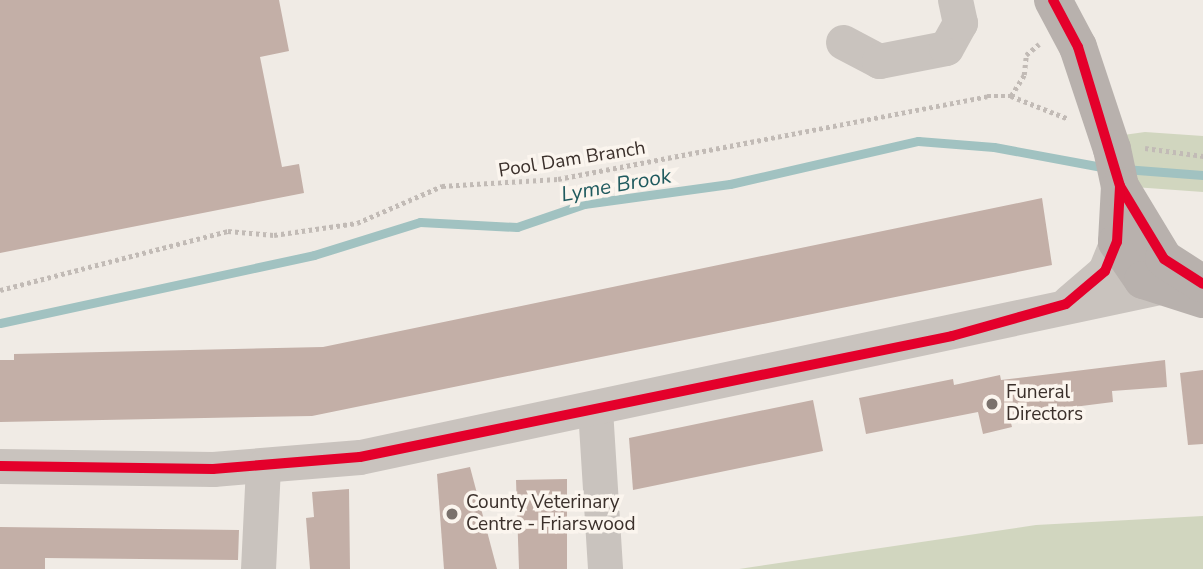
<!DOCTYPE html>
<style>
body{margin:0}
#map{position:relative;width:1203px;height:569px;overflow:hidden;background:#f0ebe5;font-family:"Nunito Sans",sans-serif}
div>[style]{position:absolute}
.green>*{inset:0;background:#d1d6bf}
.stream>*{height:9px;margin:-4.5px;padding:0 4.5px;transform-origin:4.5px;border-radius:4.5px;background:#a1c2c1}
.building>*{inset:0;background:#c3afa7}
.path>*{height:4.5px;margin-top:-2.25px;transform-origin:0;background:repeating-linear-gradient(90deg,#c2bbb6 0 3.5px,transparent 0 7px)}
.minor>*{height:35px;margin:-17.5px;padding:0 17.5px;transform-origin:17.5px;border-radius:17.5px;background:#c9c3be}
.major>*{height:38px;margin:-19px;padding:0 19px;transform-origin:19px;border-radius:19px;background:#b8b1ad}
.bus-1>*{height:10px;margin:-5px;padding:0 5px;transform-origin:5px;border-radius:5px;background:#e4002b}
.dots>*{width:19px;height:19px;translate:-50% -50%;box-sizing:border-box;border:4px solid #fbf5ee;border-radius:50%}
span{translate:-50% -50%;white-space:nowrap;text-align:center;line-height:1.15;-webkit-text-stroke:7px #fbf5ee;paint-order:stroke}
.street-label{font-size:19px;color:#3b302b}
.poi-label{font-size:19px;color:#3b302b}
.left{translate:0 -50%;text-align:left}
.water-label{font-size:21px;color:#1f5a5e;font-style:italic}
</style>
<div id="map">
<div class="green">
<div style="clip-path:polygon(1145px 132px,1203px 136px,1203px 192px,1120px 186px,1109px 137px)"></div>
<div style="clip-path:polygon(1203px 516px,1203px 569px,739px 569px,1036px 525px)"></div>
</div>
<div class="stream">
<div style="left:1124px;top:169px;width:79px;rotate:4.3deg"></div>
<div style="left:0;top:323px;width:321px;rotate:-12.2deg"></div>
<div style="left:314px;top:255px;width:111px;rotate:-17.3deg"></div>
<div style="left:420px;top:222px;width:97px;rotate:3deg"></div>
<div style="left:517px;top:227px;width:71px;rotate:-18.9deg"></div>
<div style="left:584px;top:204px;width:147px;rotate:-7.8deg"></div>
<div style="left:730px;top:184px;width:193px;rotate:-12.9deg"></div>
<div style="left:918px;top:141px;width:76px;rotate:4.5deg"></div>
<div style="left:994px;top:147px;width:115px;rotate:10.5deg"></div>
</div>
<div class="building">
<div style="clip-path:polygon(0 0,279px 0,289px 51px,260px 57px,282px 167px,299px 164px,304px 193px,0 253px)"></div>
<div style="clip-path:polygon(1042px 198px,1052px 265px,312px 416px,0 422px,0 360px,14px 360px,14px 354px,323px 347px)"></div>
<div style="clip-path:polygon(1165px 360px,1167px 387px,1112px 391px,1113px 402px,1009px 415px,1012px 427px,983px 434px,978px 412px,866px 434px,859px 398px,953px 379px,954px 385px,1000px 375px,1001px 380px)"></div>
<div style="clip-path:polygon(1203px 370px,1203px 444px,1188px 445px,1180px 373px)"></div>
<div style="clip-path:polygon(813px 400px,823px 451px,633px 490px,629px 438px)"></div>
<div style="clip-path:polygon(470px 467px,497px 569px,444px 569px,437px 474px)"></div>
<div style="clip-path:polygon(567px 479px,567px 569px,519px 569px,516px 480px)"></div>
<div style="clip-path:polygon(349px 489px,350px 569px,310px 569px,306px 518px,314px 517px,312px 492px)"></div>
<div style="clip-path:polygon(0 527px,239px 530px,238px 560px,45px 558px,45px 569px,0 569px)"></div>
</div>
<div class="path">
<div style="left:1011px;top:96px;width:25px;rotate:-58deg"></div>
<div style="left:1024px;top:75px;width:20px;rotate:-84deg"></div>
<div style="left:1026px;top:55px;width:17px;rotate:-40deg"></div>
<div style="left:1145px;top:148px;width:59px;rotate:7.9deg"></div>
<div style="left:0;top:290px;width:236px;rotate:-14.5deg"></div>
<div style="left:228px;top:231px;width:46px;rotate:5deg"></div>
<div style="left:274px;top:235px;width:84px;rotate:-8.2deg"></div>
<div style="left:357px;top:223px;width:93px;rotate:-23.5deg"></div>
<div style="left:442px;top:186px;width:116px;rotate:-3.5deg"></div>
<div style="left:558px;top:179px;width:437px;rotate:-10.9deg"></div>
<div style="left:987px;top:96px;width:24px"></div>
<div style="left:1011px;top:96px;width:62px;rotate:21.6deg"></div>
</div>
<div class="minor">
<div style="left:843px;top:42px;width:41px;rotate:27.8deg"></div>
<div style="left:879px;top:61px;width:68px;rotate:-11deg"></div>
<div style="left:946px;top:48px;width:29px;rotate:-61deg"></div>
<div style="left:960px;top:23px;width:24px;rotate:-102deg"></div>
<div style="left:1069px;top:302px;width:48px;rotate:-40.7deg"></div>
<div style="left:1105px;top:271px;width:31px;rotate:-68deg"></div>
<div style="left:595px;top:409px;width:160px;rotate:86.4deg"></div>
<div style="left:0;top:466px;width:213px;rotate:0.8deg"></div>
<div style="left:213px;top:469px;width:147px;rotate:-4.7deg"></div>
<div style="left:360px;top:457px;width:813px;rotate:-12deg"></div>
<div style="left:258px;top:569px;width:103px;rotate:-87.2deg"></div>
</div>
<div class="major">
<div style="left:1053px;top:0;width:53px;rotate:62deg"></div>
<div style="left:1078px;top:47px;width:108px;rotate:71.6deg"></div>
<div style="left:1112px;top:149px;width:38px;rotate:78deg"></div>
<div style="left:1120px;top:186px;width:56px;rotate:93.1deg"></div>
<div style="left:1117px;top:242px;width:46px;rotate:55.6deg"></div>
<div style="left:1143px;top:280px;width:63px;rotate:17.6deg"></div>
<div style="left:1121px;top:188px;width:83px;rotate:58.8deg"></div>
<div style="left:1164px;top:259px;width:46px;rotate:32.7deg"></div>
</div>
<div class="bus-1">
<div style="left:1120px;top:186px;width:85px;rotate:58.9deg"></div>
<div style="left:1164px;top:259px;width:46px;rotate:32.7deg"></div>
<div style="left:0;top:466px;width:213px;rotate:0.8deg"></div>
<div style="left:213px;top:469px;width:147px;rotate:-4.7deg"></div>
<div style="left:360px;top:457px;width:604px;rotate:-11.55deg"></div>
<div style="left:952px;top:336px;width:118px;rotate:-15.7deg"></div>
<div style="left:1066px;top:304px;width:51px;rotate:-40.2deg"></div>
<div style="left:1105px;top:271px;width:31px;rotate:-68deg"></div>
<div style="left:1117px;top:242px;width:56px;rotate:-86.9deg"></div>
<div style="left:1120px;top:186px;width:145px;rotate:-106.8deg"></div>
<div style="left:1078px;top:47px;width:53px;rotate:-118deg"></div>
</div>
<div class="dots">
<div style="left:992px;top:404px;background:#7a716c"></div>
<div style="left:452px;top:514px;background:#7a716c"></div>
</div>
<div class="street-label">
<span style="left:572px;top:160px;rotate:-9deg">Pool Dam Branch</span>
</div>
<div class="poi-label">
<span class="left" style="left:1006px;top:404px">Funeral<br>Directors</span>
<span class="left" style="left:466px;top:514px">County Veterinary<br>Centre - Friarswood</span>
</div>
<div class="water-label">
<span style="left:616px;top:185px;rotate:-10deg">Lyme Brook</span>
</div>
</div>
